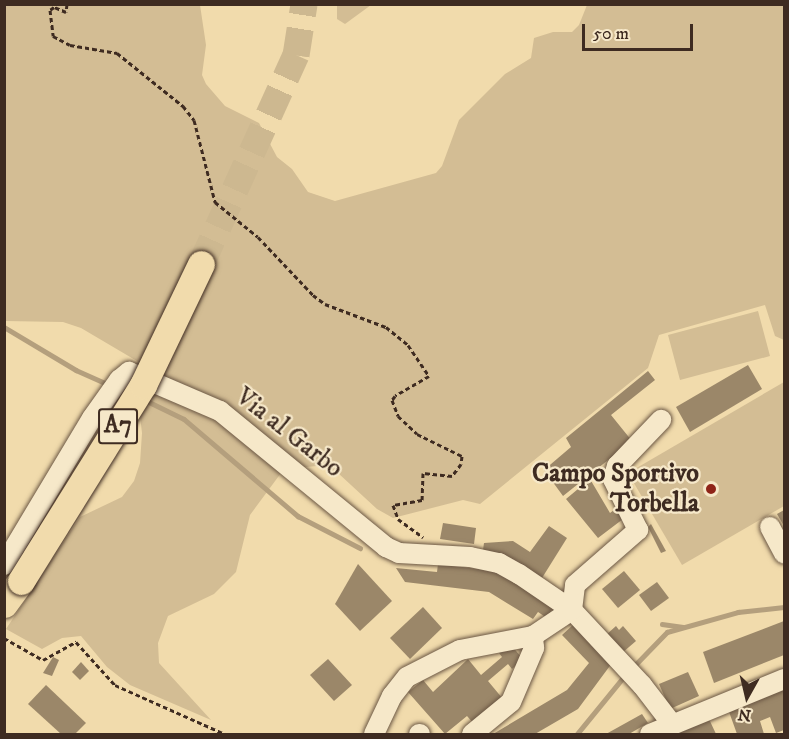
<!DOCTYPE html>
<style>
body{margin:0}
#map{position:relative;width:789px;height:739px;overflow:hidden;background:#f1dbac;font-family:"IM FELL DW Pica",serif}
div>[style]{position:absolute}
.green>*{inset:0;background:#d3bd94}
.stream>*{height:4.5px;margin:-2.25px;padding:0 2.25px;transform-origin:2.25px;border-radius:2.25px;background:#b49f7d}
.building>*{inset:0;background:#9b8769}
.highway-tunnel>*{height:27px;margin-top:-13.5px;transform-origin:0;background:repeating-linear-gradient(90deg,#cdb890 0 27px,transparent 0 41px)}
.path>*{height:3px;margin-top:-1.5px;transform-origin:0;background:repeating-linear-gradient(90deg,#3e2b21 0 4.5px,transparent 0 7.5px)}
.roads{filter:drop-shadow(0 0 2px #6b5744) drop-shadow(0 0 2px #6b5744)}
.minor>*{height:20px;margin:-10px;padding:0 10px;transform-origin:10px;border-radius:10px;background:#f6e8c9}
.highway>*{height:27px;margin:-13.5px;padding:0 13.5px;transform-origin:13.5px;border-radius:13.5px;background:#f1dbac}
.bridges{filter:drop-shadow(0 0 2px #3e2b21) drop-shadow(0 0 2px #3e2b21)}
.highway-bridge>*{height:27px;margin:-13.5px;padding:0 13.5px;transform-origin:13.5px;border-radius:13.5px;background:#f1dbac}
.dots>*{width:16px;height:16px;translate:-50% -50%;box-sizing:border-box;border:3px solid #f6e8c9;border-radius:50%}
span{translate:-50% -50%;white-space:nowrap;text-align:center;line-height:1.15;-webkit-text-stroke:4.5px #f6e8c9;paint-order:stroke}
.shield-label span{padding:2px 4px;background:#f6e8c9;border:2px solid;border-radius:4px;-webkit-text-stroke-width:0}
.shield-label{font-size:24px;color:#3e2b21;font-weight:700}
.street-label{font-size:26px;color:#3e2b21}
.poi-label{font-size:26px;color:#3e2b21;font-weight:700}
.right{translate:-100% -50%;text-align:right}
.frame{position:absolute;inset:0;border:6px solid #3e2b21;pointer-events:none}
.north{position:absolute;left:717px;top:667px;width:60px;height:60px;-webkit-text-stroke:4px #f6e8c9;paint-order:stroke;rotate:188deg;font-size:16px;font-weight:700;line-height:24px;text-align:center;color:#3e2b21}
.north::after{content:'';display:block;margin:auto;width:21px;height:27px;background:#3e2b21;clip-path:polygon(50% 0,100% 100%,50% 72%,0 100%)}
.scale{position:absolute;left:582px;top:24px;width:111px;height:27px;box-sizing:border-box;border:3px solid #3e2b21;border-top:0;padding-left:8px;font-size:18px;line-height:21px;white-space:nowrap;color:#3e2b21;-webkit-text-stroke:4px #f6e8c9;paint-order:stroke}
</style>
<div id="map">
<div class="green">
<div style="clip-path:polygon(4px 5px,200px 5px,206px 45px,202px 75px,206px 84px,225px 106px,259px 123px,277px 157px,292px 169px,308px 192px,335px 201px,436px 173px,442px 166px,459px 120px,505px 74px,531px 58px,534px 38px,553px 32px,572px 32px,579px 25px,587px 5px,784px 5px,784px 340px,775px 336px,765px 305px,659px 335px,648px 368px,480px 504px,463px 500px,393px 518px,377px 509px,338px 473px,317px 466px,284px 469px,250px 515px,236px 572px,214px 594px,168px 616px,158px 643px,159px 663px,211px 720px,130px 685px,107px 667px,81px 636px,62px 638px,42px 649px,6px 629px,80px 517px,122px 497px,134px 481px,140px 463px,142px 433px,139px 407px,159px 374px,81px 328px,63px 322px,5px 321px)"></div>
<div style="clip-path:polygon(337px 5px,337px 4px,371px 5px,345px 24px,337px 19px)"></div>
<div style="clip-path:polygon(758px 311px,770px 356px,680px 380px,668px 335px)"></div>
<div style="clip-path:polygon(784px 382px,784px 506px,682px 565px,628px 473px)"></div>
</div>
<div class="stream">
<div style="left:4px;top:327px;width:84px;rotate:30.8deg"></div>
<div style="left:76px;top:370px;width:37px;rotate:24deg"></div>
<div style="left:145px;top:400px;width:43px;rotate:26deg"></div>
<div style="left:184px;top:419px;width:150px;rotate:40.4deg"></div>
<div style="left:298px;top:516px;width:70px;rotate:27.3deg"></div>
<div style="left:662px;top:624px;width:21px;rotate:8deg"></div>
<div style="left:632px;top:668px;width:50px;rotate:-45.8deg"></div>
<div style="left:667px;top:632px;width:74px;rotate:-15.7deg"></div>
<div style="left:738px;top:612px;width:46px;rotate:-6.2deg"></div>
<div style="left:577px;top:734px;width:77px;rotate:-50.8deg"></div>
</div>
<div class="building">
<div style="clip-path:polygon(748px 365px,762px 389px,690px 432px,676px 407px)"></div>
<div style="clip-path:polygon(648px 371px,655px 380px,611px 415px,632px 441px,563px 496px,544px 470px,571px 447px,566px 438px)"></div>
<div style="clip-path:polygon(590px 479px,610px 513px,618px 507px,623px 519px,598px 538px,566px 499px)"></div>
<div style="clip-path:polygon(784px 510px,784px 526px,777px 514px)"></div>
<div style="clip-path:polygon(443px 523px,476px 528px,474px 544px,440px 539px)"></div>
<div style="clip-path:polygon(651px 524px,666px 551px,661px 553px,648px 527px)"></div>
<div style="clip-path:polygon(549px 526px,567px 538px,542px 578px,483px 550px,484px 543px,513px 541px,530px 552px)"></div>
<div style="clip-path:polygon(358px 564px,392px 601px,360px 631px,335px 604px)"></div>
<div style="clip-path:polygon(438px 564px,503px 572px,555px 604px,547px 618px,538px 612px,533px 619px,489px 592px,405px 582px,396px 568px,437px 572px)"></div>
<div style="clip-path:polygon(624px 571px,640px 590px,618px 608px,602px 589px)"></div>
<div style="clip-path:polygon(657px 582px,669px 598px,651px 611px,639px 595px)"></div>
<div style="clip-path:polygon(423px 607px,442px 628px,410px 659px,390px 638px)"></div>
<div style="clip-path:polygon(784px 621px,784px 655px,714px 683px,703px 652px)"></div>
<div style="clip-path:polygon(574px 624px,612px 663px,578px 709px,535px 734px,493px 734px,567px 690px,589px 663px,562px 635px)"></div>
<div style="clip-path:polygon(616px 626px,619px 630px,623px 626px,636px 641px,622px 653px,606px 635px)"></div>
<div style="clip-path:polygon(510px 644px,523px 659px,512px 669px,508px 664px,488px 681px,503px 699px,474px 724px,467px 716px,445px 734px,408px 692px,423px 680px,433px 692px,468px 659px,481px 675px,502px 657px,499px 653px)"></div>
<div style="clip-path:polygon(53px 657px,59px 660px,52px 676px,43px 673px)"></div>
<div style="clip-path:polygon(328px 659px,352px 685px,334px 701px,310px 675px)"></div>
<div style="clip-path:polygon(81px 662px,89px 671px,80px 680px,72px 672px)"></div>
<div style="clip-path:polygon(688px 672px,699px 696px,670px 709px,659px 684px)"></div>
<div style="clip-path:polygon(46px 685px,86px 723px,75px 734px,61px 734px,28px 704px)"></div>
<div style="clip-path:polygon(784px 689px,784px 730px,776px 733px,770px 717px,760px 721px,764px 734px,737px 734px,728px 709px)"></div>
<div style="clip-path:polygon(642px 714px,648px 723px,629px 734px,606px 734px)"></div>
<div style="clip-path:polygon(709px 719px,716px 734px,674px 734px)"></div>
</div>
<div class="highway-tunnel">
<div style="left:201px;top:264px;width:230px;rotate:-65.6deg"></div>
<div style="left:296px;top:55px;width:52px;rotate:-81.1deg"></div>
</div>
<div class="path">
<div style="left:67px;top:4px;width:8px;rotate:97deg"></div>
<div style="left:66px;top:12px;width:13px;rotate:-157deg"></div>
<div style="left:54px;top:7px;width:5px;rotate:143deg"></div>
<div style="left:50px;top:10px;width:26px;rotate:83deg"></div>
<div style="left:53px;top:36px;width:19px;rotate:28deg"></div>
<div style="left:70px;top:45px;width:48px;rotate:9.7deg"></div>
<div style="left:117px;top:53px;width:85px;rotate:38.8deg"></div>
<div style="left:183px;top:106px;width:18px;rotate:52deg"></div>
<div style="left:194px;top:120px;width:85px;rotate:75.6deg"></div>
<div style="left:215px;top:202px;width:55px;rotate:39.1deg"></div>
<div style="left:258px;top:237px;width:80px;rotate:46.5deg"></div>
<div style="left:313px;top:295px;width:15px;rotate:37deg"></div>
<div style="left:325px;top:304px;width:65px;rotate:20.7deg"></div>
<div style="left:386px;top:327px;width:28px;rotate:39deg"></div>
<div style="left:408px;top:345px;width:37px;rotate:56deg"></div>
<div style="left:429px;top:376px;width:39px;rotate:150deg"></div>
<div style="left:395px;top:396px;width:5px;rotate:127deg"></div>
<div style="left:392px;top:400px;width:17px;rotate:69deg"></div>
<div style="left:398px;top:416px;width:26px;rotate:43deg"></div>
<div style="left:417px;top:434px;width:50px;rotate:26.1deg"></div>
<div style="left:462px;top:456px;width:8px;rotate:97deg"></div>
<div style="left:461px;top:464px;width:15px;rotate:127deg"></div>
<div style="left:452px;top:476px;width:29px;rotate:-174deg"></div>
<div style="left:423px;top:473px;width:27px;rotate:92deg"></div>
<div style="left:422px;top:500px;width:29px;rotate:170deg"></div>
<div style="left:393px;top:505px;width:15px;rotate:70deg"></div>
<div style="left:398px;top:519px;width:31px;rotate:36deg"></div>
<div style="left:4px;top:638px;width:45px;rotate:29.4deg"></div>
<div style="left:43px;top:660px;width:38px;rotate:-29deg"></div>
<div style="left:76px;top:642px;width:58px;rotate:47.8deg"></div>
<div style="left:115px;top:685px;width:120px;rotate:24deg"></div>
</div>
<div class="roads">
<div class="minor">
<div style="left:770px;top:527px;width:30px;rotate:62deg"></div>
<div style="left:4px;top:565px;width:171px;rotate:-59.1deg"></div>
<div style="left:92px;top:418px;width:47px;rotate:-54.6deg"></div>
<div style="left:119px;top:380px;width:13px;rotate:-39deg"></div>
<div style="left:129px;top:372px;width:99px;rotate:23.2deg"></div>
<div style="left:220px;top:411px;width:215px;rotate:39.3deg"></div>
<div style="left:386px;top:547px;width:14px;rotate:25deg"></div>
<div style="left:399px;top:553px;width:71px;rotate:3.2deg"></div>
<div style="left:470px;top:557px;width:30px;rotate:12deg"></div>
<div style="left:499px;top:563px;width:23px;rotate:29deg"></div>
<div style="left:519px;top:574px;width:64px;rotate:34.2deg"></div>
<div style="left:572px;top:610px;width:103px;rotate:47deg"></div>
<div style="left:642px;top:685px;width:49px;rotate:52.4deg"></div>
<div style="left:374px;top:734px;width:42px;rotate:-64.7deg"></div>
<div style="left:392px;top:696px;width:24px;rotate:-52deg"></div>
<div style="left:407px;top:677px;width:59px;rotate:-27deg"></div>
<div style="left:460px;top:650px;width:74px;rotate:-10.9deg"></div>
<div style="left:533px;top:636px;width:47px;rotate:-33.7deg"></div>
<div style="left:572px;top:610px;width:25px;rotate:-83deg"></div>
<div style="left:575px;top:585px;width:84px;rotate:-41.1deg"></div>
<div style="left:638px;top:530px;width:57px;rotate:-116.1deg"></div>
<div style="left:613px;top:479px;width:14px;rotate:-73deg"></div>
<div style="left:617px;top:466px;width:64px;rotate:-46.3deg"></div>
<div style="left:419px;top:734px;width:1px"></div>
<div style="left:472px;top:734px;width:50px;rotate:-39.4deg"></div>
<div style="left:511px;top:702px;width:59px;rotate:-66.9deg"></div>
<div style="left:534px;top:648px;width:12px;rotate:-95deg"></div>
<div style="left:650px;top:734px;width:145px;rotate:-22.3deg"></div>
</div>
<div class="highway">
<div style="left:4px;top:604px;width:29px;rotate:-54deg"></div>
</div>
</div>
<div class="bridges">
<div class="highway-bridge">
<div style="left:21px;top:581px;width:231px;rotate:-58.1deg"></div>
<div style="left:143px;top:385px;width:134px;rotate:-64.4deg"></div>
</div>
</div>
<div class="dots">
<div style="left:711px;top:489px;background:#8f2418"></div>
</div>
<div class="shield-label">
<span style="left:118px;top:426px">A7</span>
</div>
<div class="street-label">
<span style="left:289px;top:433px;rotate:38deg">Via al Garbo</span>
</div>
<div class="poi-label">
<span class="right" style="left:699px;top:489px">Campo Sportivo<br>Torbella</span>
</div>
<div class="frame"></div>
<div class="north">N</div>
<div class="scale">50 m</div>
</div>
